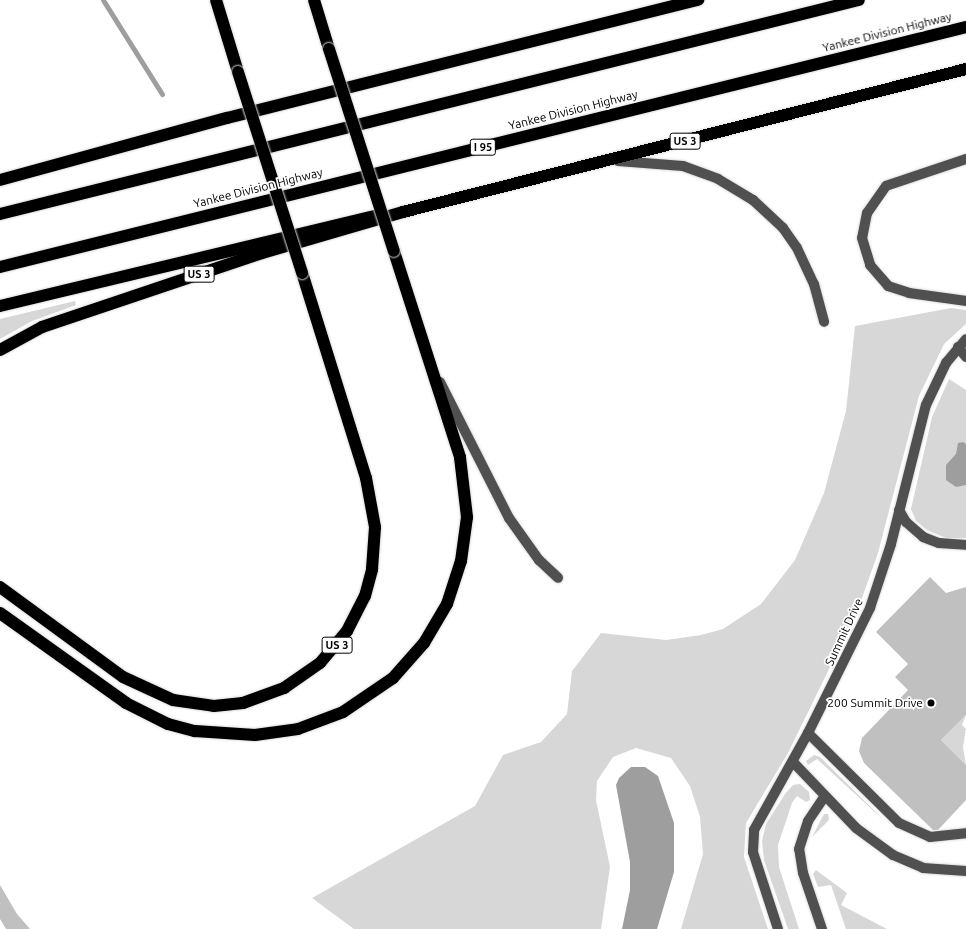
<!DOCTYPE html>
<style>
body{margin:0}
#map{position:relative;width:966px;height:929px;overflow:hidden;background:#fff;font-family:Ubuntu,sans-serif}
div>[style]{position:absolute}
.green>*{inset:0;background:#d7d7d7}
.water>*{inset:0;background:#9e9e9e}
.stream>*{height:5px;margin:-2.5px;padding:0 2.5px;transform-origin:2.5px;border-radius:2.5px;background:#9e9e9e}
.building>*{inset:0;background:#c0c0c0}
.roads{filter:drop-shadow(0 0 1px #dbdbdb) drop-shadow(0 0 1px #dbdbdb)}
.minor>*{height:10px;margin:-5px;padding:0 5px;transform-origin:5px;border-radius:5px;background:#505050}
.highway>*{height:12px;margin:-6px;padding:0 6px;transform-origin:6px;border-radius:6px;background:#000}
.bridges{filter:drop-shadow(0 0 1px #dbdbdb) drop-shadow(0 0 1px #dbdbdb)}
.highway-bridge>*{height:12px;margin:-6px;padding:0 6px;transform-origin:6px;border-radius:6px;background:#000}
.dots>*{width:11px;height:11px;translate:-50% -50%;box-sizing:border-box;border:2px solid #fff;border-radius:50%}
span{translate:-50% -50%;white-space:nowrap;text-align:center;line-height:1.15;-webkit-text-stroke:3.5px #fff;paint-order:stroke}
.shield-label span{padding:1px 3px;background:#fff;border:1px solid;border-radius:3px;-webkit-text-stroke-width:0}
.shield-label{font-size:11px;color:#000;font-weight:700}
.street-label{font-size:12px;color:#000}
.poi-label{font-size:12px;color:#000}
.right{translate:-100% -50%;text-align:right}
</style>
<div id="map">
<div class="green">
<div style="clip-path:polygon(75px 301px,76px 305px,32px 321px,0 339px,0 319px)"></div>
<div style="clip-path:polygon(951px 308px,966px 310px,966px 324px,944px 344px,919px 396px,878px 553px,857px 612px,788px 753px,746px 823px,744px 857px,768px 929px,681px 929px,703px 854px,700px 817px,690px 786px,671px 758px,636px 748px,613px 757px,597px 781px,596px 800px,610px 867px,601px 929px,354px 929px,312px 898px,475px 806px,503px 755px,541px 742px,567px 714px,572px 671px,601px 633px,666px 640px,701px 635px,723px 629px,761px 604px,795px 560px,824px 493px,846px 411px,855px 326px)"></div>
<div style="clip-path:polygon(949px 379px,966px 390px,966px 538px,946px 538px,927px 530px,916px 521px,911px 509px,932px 417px)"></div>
<div style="clip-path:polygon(966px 715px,962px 725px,966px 729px,963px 747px,966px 765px,941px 740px)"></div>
<div style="clip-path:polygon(814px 755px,820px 757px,889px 825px,817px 759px,808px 765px,806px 761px)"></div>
<div style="clip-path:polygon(800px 784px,809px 792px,810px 800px,806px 802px,797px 796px,792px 803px,778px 845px,779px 867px,799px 929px,788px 929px,764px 860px,762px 841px,766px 824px,785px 794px,793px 785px)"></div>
<div style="clip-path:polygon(824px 814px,828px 814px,829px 820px,812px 837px)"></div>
<div style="clip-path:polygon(816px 870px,847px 893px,841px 905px,887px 929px,846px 929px,831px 885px,818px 887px,813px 874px)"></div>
</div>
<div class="water">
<div style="clip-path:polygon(963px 442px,966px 444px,966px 485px,956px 487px,946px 480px,946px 465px,956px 454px,958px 443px)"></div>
<div style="clip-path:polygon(631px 767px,645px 767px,658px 776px,674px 823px,674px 872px,657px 929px,622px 929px,630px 890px,630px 862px,616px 785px,619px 778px)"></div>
</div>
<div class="stream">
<div style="left:103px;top:0;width:111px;rotate:57.9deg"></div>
</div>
<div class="building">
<div style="clip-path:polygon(930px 577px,946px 593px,966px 587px,966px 715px,941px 740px,966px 765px,966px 800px,938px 830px,933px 830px,864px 763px,859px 751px,862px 738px,908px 690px,895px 677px,908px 664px,876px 632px)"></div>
<div style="clip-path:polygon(0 885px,17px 914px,30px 929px,6px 929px,0 919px)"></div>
</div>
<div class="roads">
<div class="minor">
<div style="left:966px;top:159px;width:84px;rotate:161.4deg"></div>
<div style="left:886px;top:186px;width:33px;rotate:125deg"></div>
<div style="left:867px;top:213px;width:25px;rotate:101deg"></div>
<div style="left:862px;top:238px;width:28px;rotate:73deg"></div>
<div style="left:870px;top:265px;width:28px;rotate:49deg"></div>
<div style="left:888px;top:286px;width:22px;rotate:18deg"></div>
<div style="left:909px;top:293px;width:58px;rotate:8deg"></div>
<div style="left:618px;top:161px;width:65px;rotate:4.4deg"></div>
<div style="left:683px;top:166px;width:37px;rotate:20deg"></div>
<div style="left:718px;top:179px;width:41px;rotate:31deg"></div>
<div style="left:753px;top:200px;width:41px;rotate:43deg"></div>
<div style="left:783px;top:228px;width:24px;rotate:55deg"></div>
<div style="left:797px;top:248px;width:40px;rotate:65deg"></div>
<div style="left:814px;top:284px;width:39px;rotate:75deg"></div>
<div style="left:958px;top:347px;width:13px;rotate:51deg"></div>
<div style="left:440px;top:382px;width:153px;rotate:63.1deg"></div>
<div style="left:509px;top:518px;width:52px;rotate:54.5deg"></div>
<div style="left:539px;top:560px;width:26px;rotate:43deg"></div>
<div style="left:899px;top:510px;width:14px;rotate:60deg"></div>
<div style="left:906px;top:522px;width:23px;rotate:41deg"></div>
<div style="left:923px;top:537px;width:17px;rotate:21deg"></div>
<div style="left:939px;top:543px;width:27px;rotate:4deg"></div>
<div style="left:808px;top:733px;width:128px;rotate:44.7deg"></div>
<div style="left:899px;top:823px;width:34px;rotate:24deg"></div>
<div style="left:930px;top:837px;width:36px;rotate:-6deg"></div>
<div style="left:793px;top:762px;width:91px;rotate:46.3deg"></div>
<div style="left:856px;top:828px;width:46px;rotate:36.1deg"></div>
<div style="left:893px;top:855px;width:33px;rotate:23deg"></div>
<div style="left:923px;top:868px;width:43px;rotate:4deg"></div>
<div style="left:778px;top:929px;width:81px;rotate:-108deg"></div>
<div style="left:753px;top:852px;width:22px;rotate:-87deg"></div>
<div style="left:754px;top:830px;width:111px;rotate:-60.9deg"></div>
<div style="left:808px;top:733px;width:140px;rotate:-63.6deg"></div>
<div style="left:870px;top:608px;width:67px;rotate:-71.8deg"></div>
<div style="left:891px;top:544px;width:143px;rotate:-75.9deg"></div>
<div style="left:926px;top:405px;width:47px;rotate:-64.5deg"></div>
<div style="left:946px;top:363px;width:31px;rotate:-50deg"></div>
<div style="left:822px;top:929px;width:59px;rotate:-108.7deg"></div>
<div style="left:803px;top:873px;width:24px;rotate:-99deg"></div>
<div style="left:799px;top:849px;width:29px;rotate:-72deg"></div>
<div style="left:808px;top:821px;width:30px;rotate:-56deg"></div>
</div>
<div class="highway">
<div style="left:216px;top:0;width:75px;rotate:73deg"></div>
<div style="left:314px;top:0;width:51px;rotate:73deg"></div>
<div style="left:0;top:180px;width:235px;rotate:-15.3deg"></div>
<div style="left:227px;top:118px;width:486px;rotate:-14.1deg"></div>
<div style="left:0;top:214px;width:885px;rotate:-13.99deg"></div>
<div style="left:0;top:267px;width:995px;rotate:-13.95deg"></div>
<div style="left:0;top:306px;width:387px;rotate:-13.5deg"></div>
<div style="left:0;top:350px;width:48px;rotate:-28.7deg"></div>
<div style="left:42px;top:327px;width:232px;rotate:-18.6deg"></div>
<div style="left:262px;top:253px;width:147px;rotate:-16.2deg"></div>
<div style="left:403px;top:212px;width:581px;rotate:-14.25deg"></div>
<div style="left:0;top:587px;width:152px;rotate:36.2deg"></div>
<div style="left:123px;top:677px;width:55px;rotate:24.7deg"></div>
<div style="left:173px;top:700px;width:41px;rotate:8.3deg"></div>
<div style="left:214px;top:706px;width:29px;rotate:-6deg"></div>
<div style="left:243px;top:703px;width:44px;rotate:-20.1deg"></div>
<div style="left:284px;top:688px;width:44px;rotate:-34.8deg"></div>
<div style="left:320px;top:663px;width:42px;rotate:-49.8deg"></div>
<div style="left:347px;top:631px;width:39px;rotate:-63deg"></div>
<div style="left:365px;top:596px;width:28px;rotate:-75deg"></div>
<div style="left:372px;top:569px;width:42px;rotate:-85.9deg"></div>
<div style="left:375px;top:527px;width:50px;rotate:-100.4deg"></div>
<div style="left:366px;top:478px;width:215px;rotate:-107.3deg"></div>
<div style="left:0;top:613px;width:155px;rotate:35.5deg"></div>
<div style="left:126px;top:703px;width:47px;rotate:26.6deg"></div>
<div style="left:168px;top:724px;width:28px;rotate:15deg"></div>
<div style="left:195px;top:731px;width:60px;rotate:3.8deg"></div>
<div style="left:255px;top:735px;width:43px;rotate:-7.9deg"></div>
<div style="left:298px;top:729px;width:48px;rotate:-20.7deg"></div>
<div style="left:343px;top:712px;width:60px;rotate:-34.2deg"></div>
<div style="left:393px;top:678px;width:47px;rotate:-48.5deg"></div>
<div style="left:424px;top:643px;width:45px;rotate:-59.5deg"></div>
<div style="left:447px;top:604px;width:45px;rotate:-72deg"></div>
<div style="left:461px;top:561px;width:44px;rotate:-82.2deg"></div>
<div style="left:467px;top:517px;width:60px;rotate:-96.7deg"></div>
<div style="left:460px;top:457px;width:216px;rotate:-107.8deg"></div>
</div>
</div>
<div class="bridges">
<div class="highway-bridge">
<div style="left:329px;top:49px;width:212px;rotate:72.2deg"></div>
<div style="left:238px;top:72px;width:211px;rotate:72.3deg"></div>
</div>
</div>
<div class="dots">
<div style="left:931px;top:703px;background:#000"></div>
</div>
<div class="shield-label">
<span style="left:685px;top:141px">US 3</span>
<span style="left:483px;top:147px">I 95</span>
<span style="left:199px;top:274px">US 3</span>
<span style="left:337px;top:645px">US 3</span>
</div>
<div class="street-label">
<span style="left:887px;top:32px;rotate:-14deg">Yankee Division Highway</span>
<span style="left:573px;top:110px;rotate:-14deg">Yankee Division Highway</span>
<span style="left:258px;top:188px;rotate:-14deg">Yankee Division Highway</span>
<span style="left:844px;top:632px;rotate:-65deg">Summit Drive</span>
</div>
<div class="poi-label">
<span class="right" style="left:923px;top:703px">200 Summit Drive</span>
</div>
</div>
